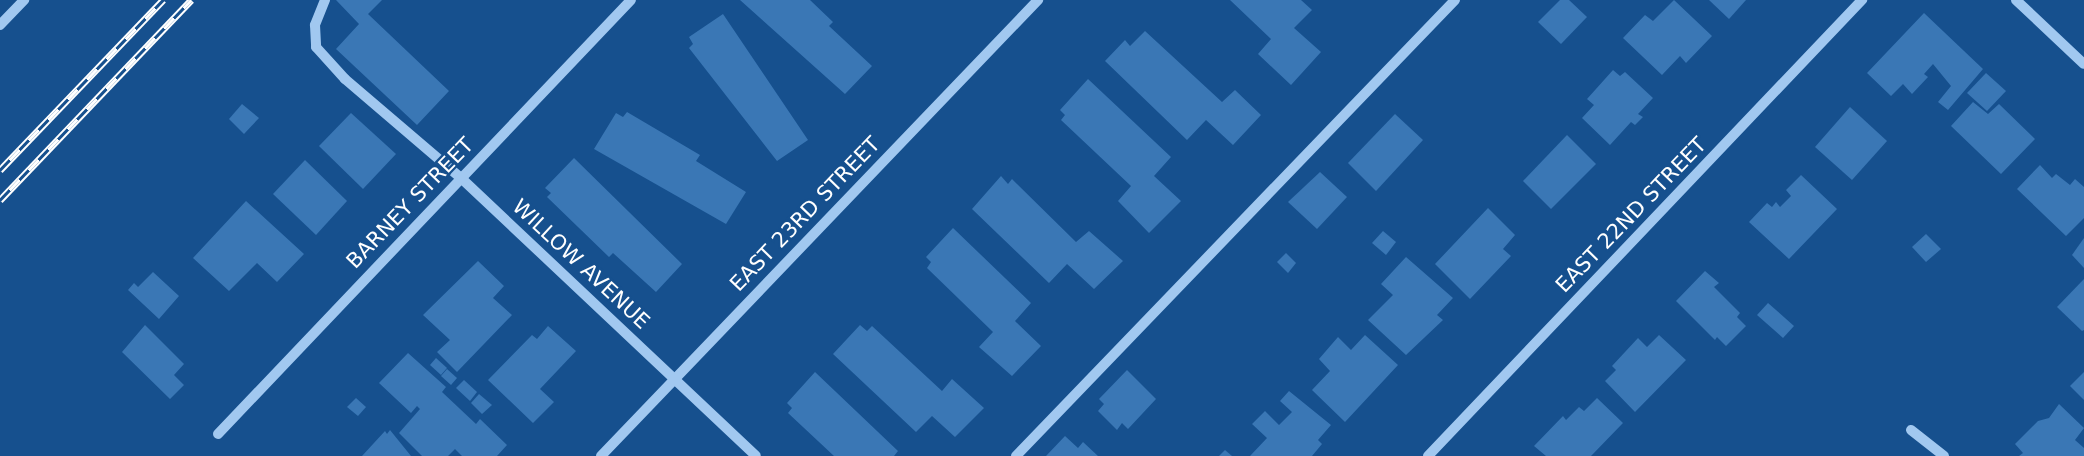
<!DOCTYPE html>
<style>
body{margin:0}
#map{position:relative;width:2084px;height:456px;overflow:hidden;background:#16508e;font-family:"DejaVu Sans",sans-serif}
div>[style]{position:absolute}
.building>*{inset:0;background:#3a77b5}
.minor>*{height:10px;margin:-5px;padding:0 5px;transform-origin:5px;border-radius:5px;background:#a1c8f0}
.rail>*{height:7px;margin-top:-3.5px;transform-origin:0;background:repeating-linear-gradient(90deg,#16508e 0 14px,#fff 0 28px);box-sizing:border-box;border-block:2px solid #fff}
span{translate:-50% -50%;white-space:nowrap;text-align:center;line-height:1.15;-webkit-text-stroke:4.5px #16508e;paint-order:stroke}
.street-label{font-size:21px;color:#fff}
</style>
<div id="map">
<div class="building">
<div style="clip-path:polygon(336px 0,382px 0,368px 14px,449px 91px,417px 125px,336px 49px,359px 24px)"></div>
<div style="clip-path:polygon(740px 0,810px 0,833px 22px,829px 26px,872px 66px,845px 94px)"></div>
<div style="clip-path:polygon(1230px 0,1301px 0,1312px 10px,1294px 28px,1321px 52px,1291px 85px,1258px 54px,1271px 39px)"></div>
<div style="clip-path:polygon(1560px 0,1569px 0,1587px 17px,1561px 44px,1538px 22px)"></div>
<div style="clip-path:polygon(1674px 0,1712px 36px,1686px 63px,1680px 56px,1662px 75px,1623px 38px,1645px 15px,1653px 21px)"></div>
<div style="clip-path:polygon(1709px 0,1746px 0,1729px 19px)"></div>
<div style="clip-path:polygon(1924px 13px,1983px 69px,1948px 110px,1938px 102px,1951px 86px,1933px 64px,1924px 74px,1928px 77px,1912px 94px,1903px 84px,1891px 96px,1867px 73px)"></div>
<div style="clip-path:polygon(723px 14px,808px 140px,777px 161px,689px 48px,693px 44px,689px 37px)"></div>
<div style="clip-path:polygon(1145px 31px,1222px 102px,1235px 90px,1261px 115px,1233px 145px,1206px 120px,1187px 140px,1105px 61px,1125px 40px,1130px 46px)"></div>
<div style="clip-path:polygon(1613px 70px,1620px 76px,1625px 72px,1653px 98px,1638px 114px,1643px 117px,1635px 125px,1631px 122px,1610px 145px,1582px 118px,1594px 105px,1587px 99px)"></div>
<div style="clip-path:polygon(1986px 73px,2006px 91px,1987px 111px,1967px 93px)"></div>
<div style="clip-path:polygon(1088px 79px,1171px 157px,1154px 176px,1181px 201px,1149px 233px,1118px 201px,1131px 186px,1061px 120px,1065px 115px,1060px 110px)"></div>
<div style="clip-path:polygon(1973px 102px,1988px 114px,1999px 104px,2035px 139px,2001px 174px,1951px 126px)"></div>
<div style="clip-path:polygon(242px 104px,259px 118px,244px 134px,229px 119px)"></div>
<div style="clip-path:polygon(1850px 107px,1887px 141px,1852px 180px,1815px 147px)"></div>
<div style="clip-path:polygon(627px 112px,700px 155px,696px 161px,746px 192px,726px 224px,594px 149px,616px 113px,623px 117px)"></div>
<div style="clip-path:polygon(351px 113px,396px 154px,363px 189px,319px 146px)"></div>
<div style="clip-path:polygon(1395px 114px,1423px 140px,1376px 191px,1348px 163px)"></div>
<div style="clip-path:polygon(1567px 135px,1596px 164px,1551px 209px,1523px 181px)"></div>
<div style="clip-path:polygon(574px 158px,682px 264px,656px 292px,613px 253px,609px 257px,547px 197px,551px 193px,545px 188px)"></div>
<div style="clip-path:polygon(305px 160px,347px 201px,316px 235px,273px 194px)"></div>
<div style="clip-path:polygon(2040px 165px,2052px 178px,2056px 174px,2070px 185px,2075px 179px,2084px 187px,2084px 218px,2066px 236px,2017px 189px)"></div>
<div style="clip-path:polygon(1320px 172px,1347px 197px,1317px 229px,1288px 202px)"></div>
<div style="clip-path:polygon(1801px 175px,1837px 209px,1789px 259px,1749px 222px,1767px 203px,1772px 207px,1776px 202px,1780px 207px,1791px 196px,1786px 190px)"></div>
<div style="clip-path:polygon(1001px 176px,1008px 184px,1012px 179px,1076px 242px,1089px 231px,1123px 261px,1094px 289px,1067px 264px,1049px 283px,972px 209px)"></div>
<div style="clip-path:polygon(246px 201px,304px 254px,277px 282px,257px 263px,229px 291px,193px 258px)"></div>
<div style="clip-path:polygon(1488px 208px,1515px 235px,1503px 249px,1511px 256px,1470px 299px,1435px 264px)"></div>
<div style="clip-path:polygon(953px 228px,1031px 303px,1015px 321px,1041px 346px,1012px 376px,979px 347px,993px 332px,927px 268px,931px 262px,926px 257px)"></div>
<div style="clip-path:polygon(1383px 231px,1396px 242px,1386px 255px,1372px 243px)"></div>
<div style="clip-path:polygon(1926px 234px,1941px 249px,1926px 262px,1912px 247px)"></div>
<div style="clip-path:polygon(2084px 238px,2084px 268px,2072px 255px)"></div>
<div style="clip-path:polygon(1286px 253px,1296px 263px,1288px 273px,1277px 262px)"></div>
<div style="clip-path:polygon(1406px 257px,1453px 298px,1437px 315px,1443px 320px,1406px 355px,1368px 320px,1393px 295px,1381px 284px)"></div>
<div style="clip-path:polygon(478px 261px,504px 286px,493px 298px,512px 315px,457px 372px,437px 352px,450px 340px,423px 315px)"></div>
<div style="clip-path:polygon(1705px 271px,1719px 283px,1714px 287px,1740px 313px,1737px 317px,1746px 326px,1726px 346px,1717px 337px,1715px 340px,1676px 301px)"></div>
<div style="clip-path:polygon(153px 272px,179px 296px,159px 319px,128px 290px,134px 283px,138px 287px)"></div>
<div style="clip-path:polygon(2084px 279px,2084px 330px,2082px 331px,2057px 307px)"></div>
<div style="clip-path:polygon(1768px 303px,1794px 326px,1783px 338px,1757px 315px)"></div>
<div style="clip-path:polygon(145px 325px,184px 364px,174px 375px,184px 385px,170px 399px,122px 352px)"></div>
<div style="clip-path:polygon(860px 325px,867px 331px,872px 326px,942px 391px,952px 379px,984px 408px,955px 437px,932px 416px,916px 432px,833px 354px)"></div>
<div style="clip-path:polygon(548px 326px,576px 351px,540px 389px,554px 402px,533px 423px,488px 380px,532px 335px,537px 339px)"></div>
<div style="clip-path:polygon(1365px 335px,1398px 365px,1345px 422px,1312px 390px,1330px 371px,1319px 359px,1338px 337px,1351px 350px)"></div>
<div style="clip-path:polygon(1659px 335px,1686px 360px,1635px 412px,1605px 381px,1616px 370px,1612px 366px,1638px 338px,1647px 347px)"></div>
<div style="clip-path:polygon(408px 353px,446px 387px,442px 392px,476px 424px,480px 419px,507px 445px,497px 456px,462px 456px,455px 449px,448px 456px,422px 456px,399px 433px,420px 409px,417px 406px,411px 413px,379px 383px)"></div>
<div style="clip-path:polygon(436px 358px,447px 368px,441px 375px,430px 365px)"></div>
<div style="clip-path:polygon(447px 369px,457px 378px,451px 385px,441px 376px)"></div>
<div style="clip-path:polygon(1127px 370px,1156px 399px,1128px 429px,1122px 423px,1117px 430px,1098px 411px,1104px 404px,1099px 399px)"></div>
<div style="clip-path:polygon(815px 372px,898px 451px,894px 456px,834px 456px,788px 413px,792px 408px,787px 403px)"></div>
<div style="clip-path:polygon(2084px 372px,2084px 400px,2070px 386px)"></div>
<div style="clip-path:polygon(464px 380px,477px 392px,470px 401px,456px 388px)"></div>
<div style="clip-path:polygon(1289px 391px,1331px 425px,1318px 440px,1322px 444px,1312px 456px,1250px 456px,1267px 438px,1252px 424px,1265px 411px,1279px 425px,1292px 412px,1280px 401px)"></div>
<div style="clip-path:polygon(479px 394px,492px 405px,482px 414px,471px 403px)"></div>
<div style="clip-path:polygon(356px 398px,366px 407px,358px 416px,347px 407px)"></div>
<div style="clip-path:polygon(1597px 398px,1623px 423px,1591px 456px,1546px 456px,1534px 446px,1563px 416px,1566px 420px,1579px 407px,1584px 411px)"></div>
<div style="clip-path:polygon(2059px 404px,2084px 428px,2075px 440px,2084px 448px,2084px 456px,2019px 456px,2023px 453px,2015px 444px,2038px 421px,2049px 418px)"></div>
<div style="clip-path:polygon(390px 430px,411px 456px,362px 456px,385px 431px,387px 434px)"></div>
<div style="clip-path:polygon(1065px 436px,1078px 448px,1083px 442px,1098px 456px,1046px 456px)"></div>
<div style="clip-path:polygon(1225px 450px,1232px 456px,1219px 456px)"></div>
</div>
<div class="minor">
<div style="left:325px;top:0;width:27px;rotate:112deg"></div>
<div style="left:315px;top:25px;width:22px;rotate:87deg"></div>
<div style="left:316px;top:47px;width:43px;rotate:47.8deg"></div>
<div style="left:345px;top:79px;width:153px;rotate:40.5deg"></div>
<div style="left:461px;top:178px;width:405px;rotate:43.3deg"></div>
<div style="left:2016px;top:0;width:93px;rotate:43.3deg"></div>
<div style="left:0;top:25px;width:35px;rotate:-46deg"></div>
<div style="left:1911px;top:430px;width:42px;rotate:38.2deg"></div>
<div style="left:218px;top:434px;width:599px;rotate:-46.42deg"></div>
<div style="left:601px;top:456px;width:632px;rotate:-46.22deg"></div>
<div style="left:1016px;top:456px;width:633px;rotate:-46.09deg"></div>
<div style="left:1428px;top:456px;width:630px;rotate:-46.42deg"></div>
</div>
<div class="rail">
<div style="left:0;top:170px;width:236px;rotate:-46.2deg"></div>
<div style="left:0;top:200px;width:277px;rotate:-46.3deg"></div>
</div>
<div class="street-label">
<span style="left:410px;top:203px;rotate:-46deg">BARNEY STREET</span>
<span style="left:805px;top:214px;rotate:-46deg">EAST 23RD STREET</span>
<span style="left:1631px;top:215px;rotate:-46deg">EAST 22ND STREET</span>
<span style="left:581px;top:264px;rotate:43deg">WILLOW AVENUE</span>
</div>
</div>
